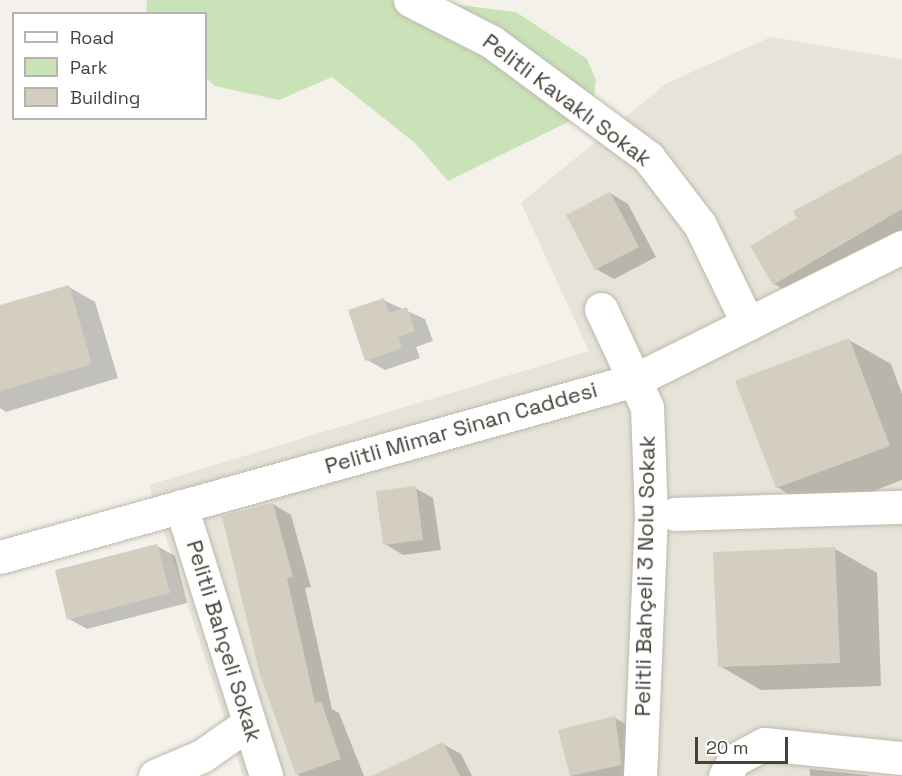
<!DOCTYPE html>
<meta charset="utf-8">
<style>
body{margin:0}
#map{position:relative;width:902px;height:776px;overflow:hidden;background:#f3f1e9;font-family:"Space Grotesk",sans-serif}
div>[style]{position:absolute}
.residential>*{inset:0;background:#e6e3d8}
.green>*{inset:0;background:#c9e2b7}
.shadow>*{inset:0;background:#0003}
.building>*{inset:0;background:#d3cec0}
.roads{filter:drop-shadow(0 0 2px #bdb9ad) drop-shadow(0 0 2px #bdb9ad)}
.minor>*{height:33px;margin:-16.5px;padding:0 16.5px;transform-origin:16.5px;border-radius:16.5px;background:#fff}
span{translate:-50% -50%;white-space:nowrap;text-align:center;line-height:1.15;-webkit-text-stroke:6px #fff;paint-order:stroke}
.street-label{font-size:22px;color:#454238}
.legend{position:absolute;left:12px;top:12px;width:195px;height:108px;box-sizing:border-box;background:#fff;border:2px solid #b5b3af;margin:0;padding:8px 10px;list-style:none;font-size:18px;color:#454238}
.legend li{display:flex;align-items:center;gap:12px;height:30px}
.legend b{width:30px;border:2px solid #b5b3af}
.scale{position:absolute;left:695px;top:737px;width:93px;height:27px;box-sizing:border-box;border:3px solid #454238;border-top:0;padding-left:8px;font-size:18px;line-height:21px;white-space:nowrap;color:#454238;-webkit-text-stroke:4px #fff;paint-order:stroke}
</style>
<div id="map">
<div class="residential">
<div style="clip-path:polygon(771px 37px,902px 59px,902px 776px,243px 776px,149px 485px,589px 351px,521px 203px,667px 83px)"></div>
</div>
<div class="green">
<div style="clip-path:polygon(147px 0,418px 0,516px 12px,587px 59px,596px 80px,592px 110px,448px 181px,415px 143px,332px 77px,279px 100px,215px 86px,206px 78px,206px 14px,146px 14px)"></div>
</div>
<div class="shadow">
<div style="clip-path:polygon(902px 155px,902px 244px,804px 301px,774px 284px)"></div>
<div style="clip-path:polygon(610px 193px,628px 204px,656px 257px,614px 279px,596px 269px)"></div>
<div style="clip-path:polygon(69px 287px,95px 302px,118px 378px,6px 412px,0 408px,0 307px)"></div>
<div style="clip-path:polygon(383px 300px,425px 319px,433px 341px,416px 347px,420px 358px,385px 370px,367px 360px)"></div>
<div style="clip-path:polygon(849px 340px,891px 364px,902px 394px,902px 480px,819px 512px,777px 487px)"></div>
<div style="clip-path:polygon(415px 488px,433px 498px,441px 550px,403px 555px,385px 544px)"></div>
<div style="clip-path:polygon(273px 504px,291px 515px,311px 587px,305px 588px,332px 709px,339px 713px,364px 776px,299px 776px,262px 675px)"></div>
<div style="clip-path:polygon(157px 546px,175px 556px,187px 603px,87px 629px,69px 619px)"></div>
<div style="clip-path:polygon(835px 549px,877px 573px,881px 686px,761px 690px,720px 666px)"></div>
<div style="clip-path:polygon(615px 718px,633px 728px,634px 776px,572px 776px,560px 731px)"></div>
<div style="clip-path:polygon(443px 744px,461px 754px,472px 776px,407px 776px)"></div>
<div style="clip-path:polygon(810px 769px,867px 775px,869px 776px,810px 776px)"></div>
</div>
<div class="building">
<div style="clip-path:polygon(902px 153px,902px 209px,773px 285px,750px 246px,797px 218px,793px 211px)"></div>
<div style="clip-path:polygon(610px 192px,639px 247px,595px 270px,566px 215px)"></div>
<div style="clip-path:polygon(69px 285px,92px 364px,0 391px,0 305px)"></div>
<div style="clip-path:polygon(384px 298px,389px 313px,407px 307px,415px 331px,398px 337px,402px 348px,365px 361px,348px 310px)"></div>
<div style="clip-path:polygon(849px 338px,890px 446px,776px 488px,735px 381px)"></div>
<div style="clip-path:polygon(416px 486px,423px 540px,383px 545px,376px 491px)"></div>
<div style="clip-path:polygon(273px 503px,293px 577px,287px 578px,315px 703px,321px 701px,341px 759px,296px 775px,260px 675px,222px 516px)"></div>
<div style="clip-path:polygon(157px 544px,170px 593px,67px 620px,55px 570px)"></div>
<div style="clip-path:polygon(835px 547px,840px 663px,718px 667px,713px 552px)"></div>
<div style="clip-path:polygon(615px 716px,622px 765px,570px 776px,558px 730px)"></div>
<div style="clip-path:polygon(443px 742px,460px 776px,372px 776px)"></div>
</div>
<div class="roads">
<div class="minor">
<div style="left:410px;top:0;width:92px;rotate:27.1deg"></div>
<div style="left:492px;top:42px;width:194px;rotate:36.4deg"></div>
<div style="left:648px;top:157px;width:86px;rotate:52.6deg"></div>
<div style="left:700px;top:225px;width:110px;rotate:64.1deg"></div>
<div style="left:601px;top:309px;width:108px;rotate:64.9deg"></div>
<div style="left:647px;top:407px;width:107px;rotate:87.9deg"></div>
<div style="left:651px;top:514px;width:262px;rotate:92.4deg"></div>
<div style="left:181px;top:506px;width:283px;rotate:72.5deg"></div>
<div style="left:675px;top:514px;width:227px;rotate:-1.8deg"></div>
<div style="left:0;top:557px;width:659px;rotate:-15.58deg"></div>
<div style="left:635px;top:380px;width:298px;rotate:-26.5deg"></div>
<div style="left:155px;top:776px;width:51px;rotate:-23.1deg"></div>
<div style="left:202px;top:756px;width:57px;rotate:-35.1deg"></div>
<div style="left:725px;top:776px;width:18px;rotate:-61deg"></div>
<div style="left:734px;top:760px;width:34px;rotate:-28deg"></div>
<div style="left:764px;top:744px;width:139px;rotate:5.8deg"></div>
</div>
</div>
<div class="street-label">
<span style="left:567px;top:100px;rotate:37deg">Pelitli Kavaklı Sokak</span>
<span style="left:461px;top:428px;rotate:-16deg">Pelitli Mimar Sinan Caddesi</span>
<span style="left:645px;top:576px;rotate:-89deg">Pelitli Bahçeli 3 Nolu Sokak</span>
<span style="left:224px;top:641px;rotate:73deg">Pelitli Bahçeli Sokak</span>
</div>
<ul class="legend">
<li><b style="height:8px;background:#fff"></b>Road</li>
<li><b style="height:16px;background:#c9e2b7"></b>Park</li>
<li><b style="height:16px;background:#d3cec0"></b>Building</li>
</ul>
<div class="scale">20 m</div>
</div>
